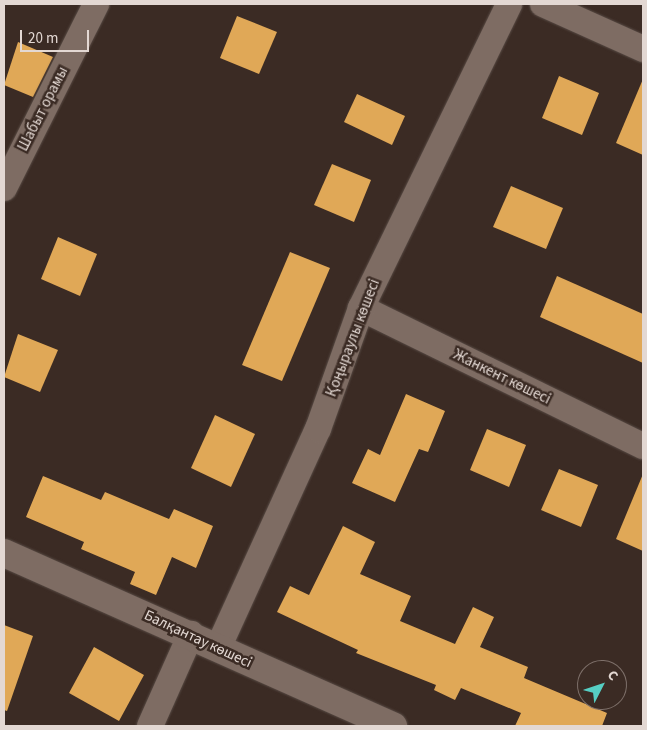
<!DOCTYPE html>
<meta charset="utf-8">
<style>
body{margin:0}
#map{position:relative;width:647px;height:730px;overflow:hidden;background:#3b2b24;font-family:"Source Sans 3",sans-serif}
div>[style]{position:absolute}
.building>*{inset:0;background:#e0a857}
.roads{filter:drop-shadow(0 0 1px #574a44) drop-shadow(0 0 1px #574a44)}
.street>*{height:26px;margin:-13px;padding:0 13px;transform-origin:13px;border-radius:13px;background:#7e6c63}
.secondary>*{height:28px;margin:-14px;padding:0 14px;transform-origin:14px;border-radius:14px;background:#7e6c63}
span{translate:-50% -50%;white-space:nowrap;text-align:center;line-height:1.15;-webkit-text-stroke:5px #3b2b24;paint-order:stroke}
.street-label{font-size:15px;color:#e3d8d3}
.frame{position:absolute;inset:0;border:5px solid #e3d8d3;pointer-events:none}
.north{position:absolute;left:577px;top:660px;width:50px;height:50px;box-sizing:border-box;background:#3b2b24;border:1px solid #7e706a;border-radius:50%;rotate:49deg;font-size:14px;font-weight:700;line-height:20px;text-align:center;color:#e3d8d3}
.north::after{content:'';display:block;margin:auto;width:18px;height:22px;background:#56cec3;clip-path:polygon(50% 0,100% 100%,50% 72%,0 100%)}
.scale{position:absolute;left:20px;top:30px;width:69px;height:22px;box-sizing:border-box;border:2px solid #e3d8d3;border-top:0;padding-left:6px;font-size:15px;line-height:18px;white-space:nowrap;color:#e3d8d3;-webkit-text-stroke:4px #3b2b24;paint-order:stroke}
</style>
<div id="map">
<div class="building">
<div style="clip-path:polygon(237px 16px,277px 32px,259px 74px,220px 58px)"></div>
<div style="clip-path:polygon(18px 42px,53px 57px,33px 97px,4px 85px)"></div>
<div style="clip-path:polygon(559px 76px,599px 93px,582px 135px,542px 118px)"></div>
<div style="clip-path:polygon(643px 79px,643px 155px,616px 143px)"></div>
<div style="clip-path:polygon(357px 94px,405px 116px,392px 145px,344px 122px)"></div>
<div style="clip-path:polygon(332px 164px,371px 180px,354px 222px,314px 205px)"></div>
<div style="clip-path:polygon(511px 186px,563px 208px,546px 249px,493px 227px)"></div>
<div style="clip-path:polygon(58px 237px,97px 254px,80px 296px,41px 279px)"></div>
<div style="clip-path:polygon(290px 252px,330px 268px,282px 381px,242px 365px)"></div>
<div style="clip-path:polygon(557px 276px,643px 314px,643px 363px,540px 317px)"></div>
<div style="clip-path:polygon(18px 334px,58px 350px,40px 392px,4px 377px)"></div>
<div style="clip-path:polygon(406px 394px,445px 411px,428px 452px,419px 449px,395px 502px,352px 483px,368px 449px,380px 455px)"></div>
<div style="clip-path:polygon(215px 415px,255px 434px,231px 487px,191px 468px)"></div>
<div style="clip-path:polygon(487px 429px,526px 445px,509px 487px,470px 470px)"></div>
<div style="clip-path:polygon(559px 469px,598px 485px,581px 527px,541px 510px)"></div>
<div style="clip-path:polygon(643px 474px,643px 551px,616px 539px)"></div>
<div style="clip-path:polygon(43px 476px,101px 500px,105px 492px,169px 519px,174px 509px,213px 526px,196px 568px,172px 557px,156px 595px,130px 584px,135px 572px,81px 549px,84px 542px,26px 517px)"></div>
<div style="clip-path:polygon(343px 526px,375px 542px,360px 574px,411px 596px,400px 621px,455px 644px,473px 607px,494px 617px,480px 647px,528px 667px,524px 678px,607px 713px,602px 726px,515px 726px,521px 713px,461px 688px,455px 700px,434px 690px,436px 685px,356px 653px,358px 650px,277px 612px,290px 586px,309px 595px)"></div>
<div style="clip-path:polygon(4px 625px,33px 636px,7px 711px,4px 710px)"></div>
<div style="clip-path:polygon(94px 647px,144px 675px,119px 721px,69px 693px)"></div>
</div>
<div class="roads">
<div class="street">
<div style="left:543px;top:4px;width:110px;rotate:24.2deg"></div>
<div style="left:4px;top:188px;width:206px;rotate:-63.4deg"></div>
<div style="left:361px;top:308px;width:314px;rotate:26.1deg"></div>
<div style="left:218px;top:648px;width:241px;rotate:-65.5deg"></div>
<div style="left:318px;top:429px;width:128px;rotate:-70.4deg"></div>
<div style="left:361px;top:308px;width:338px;rotate:-64deg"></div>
<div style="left:150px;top:726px;width:101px;rotate:-66deg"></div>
</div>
<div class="secondary">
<div style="left:4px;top:553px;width:426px;rotate:24deg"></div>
</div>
</div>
<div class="street-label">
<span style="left:43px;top:109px;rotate:-63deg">Шабыт орамы</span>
<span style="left:353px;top:338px;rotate:-69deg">Қоңыраулы көшесі</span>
<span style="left:502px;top:377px;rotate:26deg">Жанкент көшесі</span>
<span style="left:198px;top:639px;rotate:25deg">Балқантау көшесі</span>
</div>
<div class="frame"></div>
<div class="north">С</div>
<div class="scale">20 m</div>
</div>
